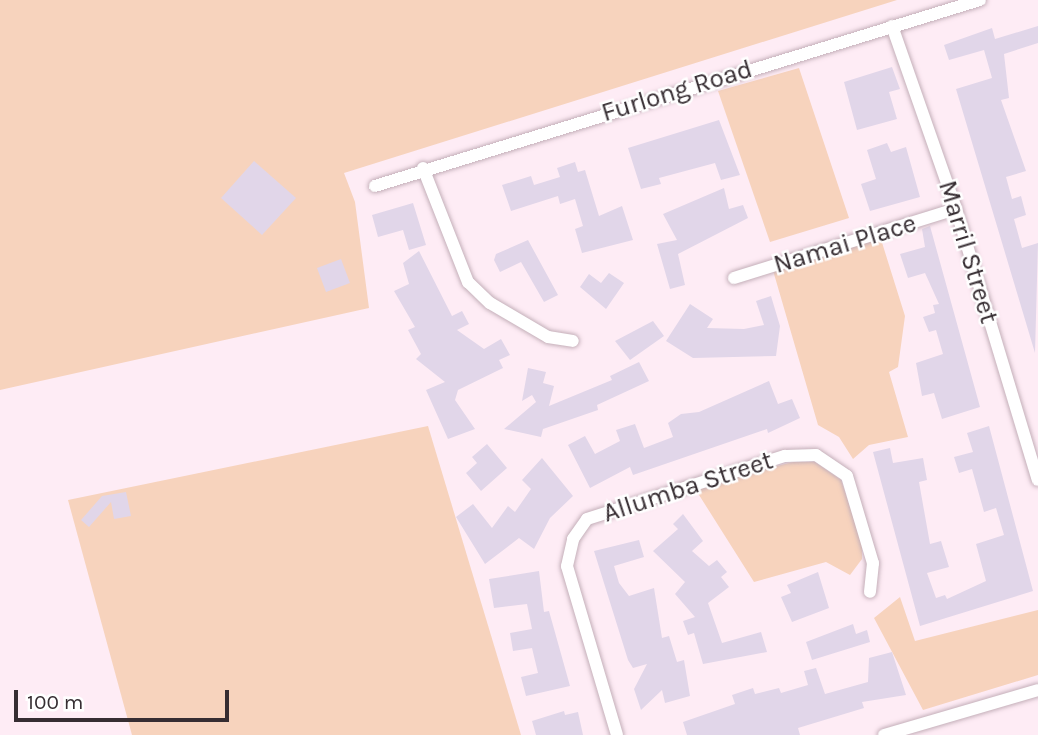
<!DOCTYPE html>
<style>
body{margin:0}
#map{position:relative;width:1038px;height:735px;overflow:hidden;background:#feecf5;font-family:Karla,sans-serif}
div>[style]{position:absolute}
.green>*{inset:0;background:#f7d3bd}
.building>*{inset:0;background:#e1d6e9}
.roads{filter:drop-shadow(0 0 2px #c4afb9) drop-shadow(0 0 2px #c4afb9)}
.street>*{height:12px;margin:-6px;padding:0 6px;transform-origin:6px;border-radius:6px;background:#fff}
span{translate:-50% -50%;white-space:nowrap;text-align:center;line-height:1.15;-webkit-text-stroke:5px #fff;paint-order:stroke}
.street-label{font-size:26px;color:#362d32}
.scale{position:absolute;left:14px;top:690px;width:215px;height:32px;box-sizing:border-box;border:4px solid #362d32;border-top:0;padding-left:9px;font-size:21px;line-height:24px;white-space:nowrap;color:#362d32;-webkit-text-stroke:5px #fff;paint-order:stroke}
</style>
<div id="map">
<div class="green">
<div style="clip-path:polygon(0 0,897px 0,344px 173px,355px 202px,369px 308px,0 390px)"></div>
<div style="clip-path:polygon(799px 68px,849px 218px,770px 242px,718px 91px)"></div>
<div style="clip-path:polygon(879px 233px,905px 316px,898px 367px,889px 372px,908px 437px,869px 445px,853px 459px,839px 437px,818px 425px,772px 267px)"></div>
<div style="clip-path:polygon(428px 426px,521px 735px,132px 735px,68px 500px)"></div>
<div style="clip-path:polygon(793px 462px,815px 462px,841px 480px,862px 543px,862px 559px,850px 575px,826px 562px,754px 582px,694px 487px)"></div>
<div style="clip-path:polygon(900px 597px,915px 641px,1038px 610px,1038px 675px,923px 710px,874px 618px)"></div>
</div>
<div class="building">
<div style="clip-path:polygon(1038px 26px,1038px 43px,1004px 54px,1009px 98px,1001px 100px,1026px 171px,1006px 177px,1012px 199px,1021px 196px,1026px 215px,1014px 219px,1022px 248px,1038px 243px,1035px 353px,956px 89px,992px 78px,984px 50px,949px 60px,944px 45px,992px 28px,995px 39px)"></div>
<div style="clip-path:polygon(892px 67px,900px 89px,889px 92px,897px 119px,857px 130px,844px 82px)"></div>
<div style="clip-path:polygon(719px 120px,740px 175px,721px 180px,715px 163px,659px 178px,661px 184px,641px 189px,628px 148px)"></div>
<div style="clip-path:polygon(887px 143px,891px 152px,906px 147px,920px 197px,870px 211px,861px 184px,876px 179px,867px 150px)"></div>
<div style="clip-path:polygon(254px 161px,296px 198px,262px 235px,221px 198px)"></div>
<div style="clip-path:polygon(575px 162px,578px 172px,585px 170px,599px 216px,622px 206px,633px 240px,582px 253px,575px 229px,583px 226px,575px 199px,560px 204px,558px 196px,511px 211px,502px 185px,531px 176px,534px 185px,560px 177px,557px 168px)"></div>
<div style="clip-path:polygon(724px 188px,729px 209px,743px 205px,748px 218px,678px 254px,685px 285px,670px 289px,657px 244px,677px 240px,663px 214px)"></div>
<div style="clip-path:polygon(413px 203px,426px 245px,409px 250px,403px 230px,378px 237px,372px 215px)"></div>
<div style="clip-path:polygon(930px 226px,980px 407px,942px 419px,934px 393px,922px 396px,916px 363px,943px 354px,936px 330px,929px 332px,923px 317px,935px 313px,933px 305px,939px 304px,925px 273px,908px 278px,900px 254px,925px 247px,922px 229px)"></div>
<div style="clip-path:polygon(528px 240px,558px 295px,544px 302px,521px 262px,500px 272px,494px 260px,496px 254px)"></div>
<div style="clip-path:polygon(419px 251px,452px 316px,462px 311px,469px 324px,457px 330px,484px 349px,501px 339px,510px 355px,499px 360px,503px 368px,458px 390px,455px 400px,475px 429px,448px 439px,426px 390px,445px 382px,416px 359px,421px 354px,408px 330px,415px 327px,394px 291px,409px 284px,403px 263px)"></div>
<div style="clip-path:polygon(341px 259px,350px 283px,326px 292px,317px 268px)"></div>
<div style="clip-path:polygon(609px 273px,624px 283px,606px 309px,580px 287px,589px 274px,601px 283px)"></div>
<div style="clip-path:polygon(771px 296px,780px 326px,776px 356px,693px 358px,666px 341px,690px 304px,713px 319px,707px 328px,744px 329px,764px 325px,756px 301px)"></div>
<div style="clip-path:polygon(653px 321px,664px 336px,630px 360px,615px 341px)"></div>
<div style="clip-path:polygon(639px 362px,649px 381px,597px 405px,598px 410px,543px 429px,541px 437px,504px 429px,536px 402px,532px 395px,522px 401px,528px 368px,546px 372px,543px 383px,554px 386px,549px 406px,612px 380px,610px 376px)"></div>
<div style="clip-path:polygon(769px 381px,778px 404px,792px 399px,800px 418px,768px 433px,767px 429px,633px 475px,630px 467px,590px 488px,568px 445px,585px 436px,595px 454px,620px 441px,616px 430px,635px 424px,644px 448px,673px 437px,668px 423px,681px 414px,699px 412px)"></div>
<div style="clip-path:polygon(989px 426px,1033px 591px,920px 626px,873px 452px,890px 448px,893px 463px,923px 458px,927px 480px,919px 482px,930px 544px,941px 541px,949px 567px,927px 573px,936px 598px,945px 595px,947px 599px,986px 581px,976px 544px,1004px 535px,996px 508px,984px 512px,972px 469px,959px 473px,954px 457px,973px 452px,967px 433px)"></div>
<div style="clip-path:polygon(487px 444px,507px 468px,481px 491px,466px 473px,477px 463px,472px 457px)"></div>
<div style="clip-path:polygon(542px 458px,573px 496px,550px 518px,534px 549px,519px 538px,485px 564px,456px 517px,473px 504px,492px 528px,508px 506px,515px 512px,531px 489px,522px 480px)"></div>
<div style="clip-path:polygon(126px 492px,131px 516px,114px 519px,111px 502px,89px 527px,81px 520px,102px 496px)"></div>
<div style="clip-path:polygon(683px 514px,703px 541px,692px 551px,709px 566px,717px 560px,727px 572px,721px 577px,729px 587px,708px 603px,722px 643px,761px 632px,767px 652px,703px 664px,694px 633px,688px 635px,683px 621px,695px 617px,675px 594px,685px 582px,653px 551px,678px 529px,673px 524px)"></div>
<div style="clip-path:polygon(639px 540px,644px 557px,614px 566px,619px 583px,629px 596px,654px 588px,662px 638px,669px 636px,677px 662px,684px 660px,690px 696px,665px 703px,662px 690px,641px 710px,634px 689px,647px 664px,633px 668px,628px 660px,594px 551px)"></div>
<div style="clip-path:polygon(539px 571px,544px 612px,549px 611px,570px 686px,526px 696px,521px 677px,538px 673px,532px 648px,513px 651px,510px 633px,532px 629px,527px 604px,494px 608px,489px 579px)"></div>
<div style="clip-path:polygon(818px 572px,829px 608px,792px 622px,781px 597px,791px 593px,787px 585px)"></div>
<div style="clip-path:polygon(853px 624px,856px 634px,867px 630px,870px 642px,812px 660px,806px 642px)"></div>
<div style="clip-path:polygon(892px 652px,906px 695px,862px 702px,864px 708px,798px 728px,800px 735px,687px 735px,683px 722px,735px 704px,732px 695px,753px 688px,755px 694px,779px 688px,781px 693px,808px 685px,804px 671px,816px 668px,825px 694px,868px 682px,869px 658px)"></div>
<div style="clip-path:polygon(564px 711px,565px 715px,578px 712px,583px 735px,536px 735px,532px 721px)"></div>
</div>
<div class="roads">
<div class="street">
<div style="left:892px;top:26px;width:194px;rotate:70.7deg"></div>
<div style="left:956px;top:209px;width:283px;rotate:73.2deg"></div>
<div style="left:423px;top:168px;width:123px;rotate:68.5deg"></div>
<div style="left:468px;top:282px;width:30px;rotate:44deg"></div>
<div style="left:490px;top:303px;width:67px;rotate:30.4deg"></div>
<div style="left:548px;top:337px;width:25px;rotate:9deg"></div>
<div style="left:375px;top:186px;width:633px;rotate:-17.09deg"></div>
<div style="left:734px;top:278px;width:232px;rotate:-17.3deg"></div>
<div style="left:617px;top:735px;width:176px;rotate:-106.5deg"></div>
<div style="left:567px;top:566px;width:28px;rotate:-77deg"></div>
<div style="left:573px;top:539px;width:24px;rotate:-55deg"></div>
<div style="left:587px;top:519px;width:208px;rotate:-17.7deg"></div>
<div style="left:785px;top:456px;width:31px;rotate:-2deg"></div>
<div style="left:816px;top:455px;width:37px;rotate:34deg"></div>
<div style="left:847px;top:476px;width:91px;rotate:73.4deg"></div>
<div style="left:873px;top:563px;width:29px;rotate:96deg"></div>
<div style="left:884px;top:735px;width:160px;rotate:-16.3deg"></div>
</div>
</div>
<div class="street-label">
<span style="left:677px;top:91px;rotate:-17deg">Furlong Road</span>
<span style="left:845px;top:244px;rotate:-17deg">Namai Place</span>
<span style="left:968px;top:252px;rotate:73deg">Marril Street</span>
<span style="left:688px;top:487px;rotate:-18deg">Allumba Street</span>
</div>
<div class="scale">100 m</div>
</div>
